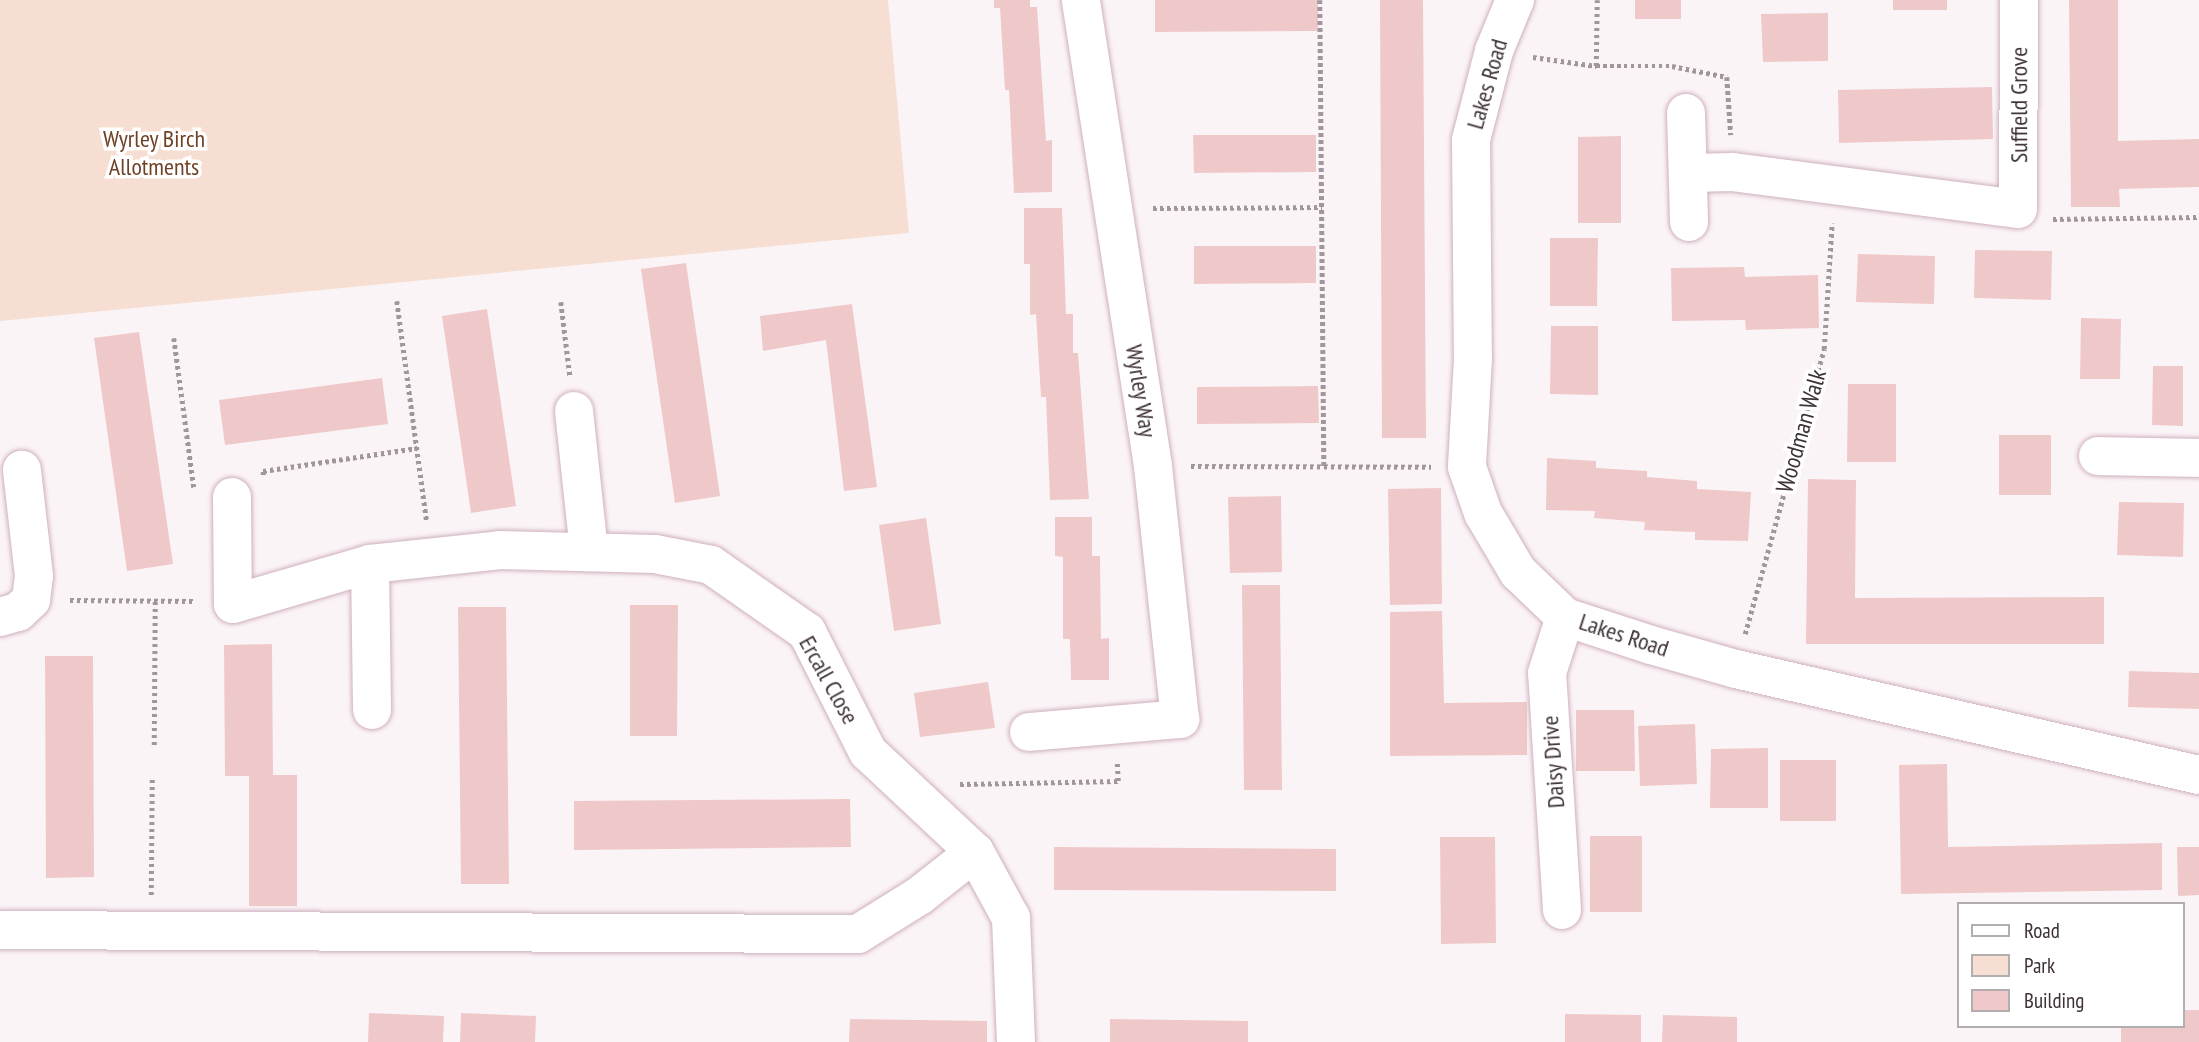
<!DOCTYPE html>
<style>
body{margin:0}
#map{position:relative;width:2199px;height:1042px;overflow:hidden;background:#fbf4f7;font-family:"PT Sans Narrow",sans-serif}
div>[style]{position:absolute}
.green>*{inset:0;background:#f6dfd2}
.building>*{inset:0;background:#efc9c9}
.path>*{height:4.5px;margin-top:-2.25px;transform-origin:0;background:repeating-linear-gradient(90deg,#a0969b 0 3.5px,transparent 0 7px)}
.roads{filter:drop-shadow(0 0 2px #cfafbf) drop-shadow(0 0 2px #cfafbf)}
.minor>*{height:38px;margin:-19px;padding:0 19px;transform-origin:19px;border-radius:19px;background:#fff}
span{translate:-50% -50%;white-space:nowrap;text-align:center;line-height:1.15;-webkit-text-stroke:7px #fff;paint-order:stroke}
.street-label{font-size:24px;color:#3e3138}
.park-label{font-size:24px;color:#6f4125}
.legend{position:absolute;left:1957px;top:902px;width:228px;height:126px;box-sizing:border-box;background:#fff;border:2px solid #b2adaf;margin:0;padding:9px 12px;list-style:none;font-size:21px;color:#3e3138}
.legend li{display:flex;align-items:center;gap:14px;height:35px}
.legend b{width:35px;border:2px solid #b2adaf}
</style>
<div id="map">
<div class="green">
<div style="clip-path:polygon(0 0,888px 0,909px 233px,0 321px)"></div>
</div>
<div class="building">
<div style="clip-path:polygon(994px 0,1030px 0,1030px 7px,1037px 7px,1046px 141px,1052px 140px,1052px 192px,1014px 193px,1009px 90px,1005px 90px,1000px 8px,994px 8px)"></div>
<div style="clip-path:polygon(1155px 0,1318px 0,1318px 31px,1155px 32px)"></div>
<div style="clip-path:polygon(1380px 0,1423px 0,1426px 438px,1382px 438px)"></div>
<div style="clip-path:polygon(1635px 0,1681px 0,1681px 19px,1635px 19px)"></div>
<div style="clip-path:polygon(1893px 0,1947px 0,1947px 10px,1893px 10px)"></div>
<div style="clip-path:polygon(2069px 0,2118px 0,2118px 141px,2199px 139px,2199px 187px,2119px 189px,2120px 207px,2071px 207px)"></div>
<div style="clip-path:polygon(1828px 13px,1828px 61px,1763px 62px,1761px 14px)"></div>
<div style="clip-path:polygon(1992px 87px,1993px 139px,1839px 143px,1838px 90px)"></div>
<div style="clip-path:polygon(1193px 135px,1316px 135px,1316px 172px,1194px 173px)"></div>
<div style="clip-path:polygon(1621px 136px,1621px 223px,1578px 223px,1578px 137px)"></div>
<div style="clip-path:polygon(1024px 208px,1062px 208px,1066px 314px,1073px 314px,1073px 353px,1078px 353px,1089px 499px,1050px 500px,1046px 397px,1041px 397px,1036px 314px,1030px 315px,1030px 264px,1024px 264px)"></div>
<div style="clip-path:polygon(1550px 238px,1598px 238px,1597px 306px,1550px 306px)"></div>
<div style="clip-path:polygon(1194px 246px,1316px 246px,1316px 283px,1194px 284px)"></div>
<div style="clip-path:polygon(1975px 250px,2052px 251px,2051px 300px,1974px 298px)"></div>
<div style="clip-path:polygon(1858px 254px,1935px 256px,1934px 304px,1856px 302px)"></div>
<div style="clip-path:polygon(686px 263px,720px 496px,675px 503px,641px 269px)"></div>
<div style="clip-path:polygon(1744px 267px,1745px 277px,1818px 275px,1819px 328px,1746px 330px,1745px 320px,1672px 321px,1671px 268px)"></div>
<div style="clip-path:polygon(852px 304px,877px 487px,844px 491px,826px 340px,763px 351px,760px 316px)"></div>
<div style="clip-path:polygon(487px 309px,516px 506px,471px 513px,442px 316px)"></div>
<div style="clip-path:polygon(2081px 318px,2121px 319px,2120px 379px,2080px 379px)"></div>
<div style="clip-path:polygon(1551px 326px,1598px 326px,1598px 395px,1550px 394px)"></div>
<div style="clip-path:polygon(139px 332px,173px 564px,127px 571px,94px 338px)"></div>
<div style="clip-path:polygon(2153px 366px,2183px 366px,2183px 426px,2152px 425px)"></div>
<div style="clip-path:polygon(382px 378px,388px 424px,225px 445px,219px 400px)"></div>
<div style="clip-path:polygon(1848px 384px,1896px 384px,1896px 462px,1847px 462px)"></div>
<div style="clip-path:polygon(1318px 386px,1319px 423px,1197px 424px,1197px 387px)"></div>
<div style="clip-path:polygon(1999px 435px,2051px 435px,2051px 495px,1999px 495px)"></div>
<div style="clip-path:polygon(1547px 458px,1596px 461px,1596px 468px,1647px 471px,1647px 477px,1697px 481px,1697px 489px,1751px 492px,1748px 541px,1695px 540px,1695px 532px,1644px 530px,1645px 522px,1594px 518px,1595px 511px,1546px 510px)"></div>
<div style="clip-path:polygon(1808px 479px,1856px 480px,1855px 598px,2104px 597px,2104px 644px,1806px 644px)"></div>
<div style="clip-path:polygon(1441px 488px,1442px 604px,1390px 605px,1388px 489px)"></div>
<div style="clip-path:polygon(1281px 496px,1282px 572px,1230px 573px,1228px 497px)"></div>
<div style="clip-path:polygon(2119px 502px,2184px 503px,2183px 557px,2117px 555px)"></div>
<div style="clip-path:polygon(1055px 517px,1092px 517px,1092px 556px,1100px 556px,1101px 639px,1109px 638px,1109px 680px,1071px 680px,1070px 639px,1063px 639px,1063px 557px,1055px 556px)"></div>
<div style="clip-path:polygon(926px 518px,941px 624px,894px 631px,879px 525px)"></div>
<div style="clip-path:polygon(1242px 585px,1280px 585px,1282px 790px,1244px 790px)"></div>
<div style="clip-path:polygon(630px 605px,678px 605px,677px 736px,630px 736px)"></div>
<div style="clip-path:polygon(458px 607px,506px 607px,509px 884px,461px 884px)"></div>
<div style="clip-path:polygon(1442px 611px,1444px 703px,1527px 702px,1527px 755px,1390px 756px,1390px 612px)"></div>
<div style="clip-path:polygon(272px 644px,273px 775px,297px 775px,297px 906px,249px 906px,249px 776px,225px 776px,224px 645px)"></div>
<div style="clip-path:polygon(45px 656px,93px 656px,94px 877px,46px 878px)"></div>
<div style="clip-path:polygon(2129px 671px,2199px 673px,2199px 709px,2128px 707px)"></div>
<div style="clip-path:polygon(988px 682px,995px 728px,920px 737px,914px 693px)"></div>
<div style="clip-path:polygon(1576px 710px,1634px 710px,1635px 771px,1576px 771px)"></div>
<div style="clip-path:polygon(1695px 724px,1697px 784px,1640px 786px,1638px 726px)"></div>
<div style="clip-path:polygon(1768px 748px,1768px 808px,1710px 808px,1711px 749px)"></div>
<div style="clip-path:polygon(1780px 760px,1836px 760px,1836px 821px,1780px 821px)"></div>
<div style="clip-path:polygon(1947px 764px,1948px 847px,2162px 843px,2162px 890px,1901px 894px,1899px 765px)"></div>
<div style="clip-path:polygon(850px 799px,851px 847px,574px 850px,574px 801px)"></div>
<div style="clip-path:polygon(1590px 836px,1642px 836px,1642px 912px,1590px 912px)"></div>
<div style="clip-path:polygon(1440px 837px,1495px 837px,1496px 943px,1441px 944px)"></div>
<div style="clip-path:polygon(1054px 847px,1336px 849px,1336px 891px,1054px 890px)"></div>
<div style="clip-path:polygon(2177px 847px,2199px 847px,2199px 895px,2178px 896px)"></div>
<div style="clip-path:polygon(2183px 1010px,2199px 1010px,2199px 1042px,2121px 1042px,2121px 1026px,2183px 1026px)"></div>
<div style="clip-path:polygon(369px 1013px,444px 1016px,443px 1042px,368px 1042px)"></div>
<div style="clip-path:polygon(461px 1013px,536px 1016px,535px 1042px,460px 1042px)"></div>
<div style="clip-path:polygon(1565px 1014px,1641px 1015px,1641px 1042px,1565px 1042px)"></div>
<div style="clip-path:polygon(1663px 1015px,1737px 1017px,1737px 1042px,1662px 1042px)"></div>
<div style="clip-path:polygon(850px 1019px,987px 1021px,987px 1042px,849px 1042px)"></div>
<div style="clip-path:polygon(1110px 1019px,1248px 1021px,1248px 1042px,1110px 1042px)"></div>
</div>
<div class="path">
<div style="left:1320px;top:0;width:467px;rotate:89.5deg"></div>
<div style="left:1533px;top:57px;width:64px;rotate:8.1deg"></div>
<div style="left:1596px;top:66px;width:76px"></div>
<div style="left:1672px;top:66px;width:56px;rotate:11.3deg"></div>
<div style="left:1727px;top:77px;width:58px;rotate:86.1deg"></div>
<div style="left:1596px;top:66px;width:66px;rotate:-89.1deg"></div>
<div style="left:1153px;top:208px;width:169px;rotate:-0.3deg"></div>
<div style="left:2053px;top:219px;width:146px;rotate:-0.8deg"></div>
<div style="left:397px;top:301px;width:223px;rotate:82.3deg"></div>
<div style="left:561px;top:302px;width:74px;rotate:83deg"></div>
<div style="left:174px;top:338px;width:151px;rotate:82.4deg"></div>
<div style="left:1191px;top:466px;width:240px;rotate:0.2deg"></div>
<div style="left:263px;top:475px;width:4px;rotate:-90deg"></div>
<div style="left:263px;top:471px;width:156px;rotate:-8.5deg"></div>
<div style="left:70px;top:600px;width:125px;rotate:0.5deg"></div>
<div style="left:1745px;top:634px;width:296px;rotate:-74.5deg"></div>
<div style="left:1824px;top:349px;width:126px;rotate:-86.4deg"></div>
<div style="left:154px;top:745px;width:146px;rotate:-89.6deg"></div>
<div style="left:960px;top:784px;width:158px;rotate:-1.1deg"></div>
<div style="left:1118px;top:781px;width:18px;rotate:-93deg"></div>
<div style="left:151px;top:895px;width:118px;rotate:-89.5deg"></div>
</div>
<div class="roads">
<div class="minor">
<div style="left:1515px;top:0;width:55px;rotate:112.4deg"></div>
<div style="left:1494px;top:51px;width:92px;rotate:104.5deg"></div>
<div style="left:1471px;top:140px;width:218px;rotate:89.5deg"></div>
<div style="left:1473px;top:358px;width:109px;rotate:93.2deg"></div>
<div style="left:1467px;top:467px;width:49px;rotate:70.8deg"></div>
<div style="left:1483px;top:513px;width:69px;rotate:59.3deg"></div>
<div style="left:1518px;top:572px;width:65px;rotate:43.8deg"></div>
<div style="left:1565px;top:617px;width:90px;rotate:18deg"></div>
<div style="left:1651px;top:645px;width:88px;rotate:15.8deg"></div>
<div style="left:1736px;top:669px;width:475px;rotate:12.9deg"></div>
<div style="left:1686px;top:113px;width:109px;rotate:88.4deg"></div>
<div style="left:1690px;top:173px;width:43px;rotate:-1.3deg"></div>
<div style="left:1733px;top:172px;width:287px;rotate:7.4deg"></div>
<div style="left:2018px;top:209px;width:209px;rotate:-89.7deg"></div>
<div style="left:574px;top:411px;width:142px;rotate:83.9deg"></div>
<div style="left:2098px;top:456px;width:101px;rotate:1.1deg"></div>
<div style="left:232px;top:497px;width:107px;rotate:89.5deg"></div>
<div style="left:233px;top:604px;width:143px;rotate:-16.3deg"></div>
<div style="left:370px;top:564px;width:131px;rotate:-6.1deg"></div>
<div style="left:500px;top:550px;width:155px;rotate:1.5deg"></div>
<div style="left:655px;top:554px;width:57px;rotate:11.1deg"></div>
<div style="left:711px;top:565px;width:117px;rotate:34.9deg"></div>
<div style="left:807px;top:632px;width:135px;rotate:63.1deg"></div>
<div style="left:868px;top:752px;width:146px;rotate:43.1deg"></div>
<div style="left:975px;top:852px;width:75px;rotate:61.4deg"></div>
<div style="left:1011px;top:918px;width:124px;rotate:87.7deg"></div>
<div style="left:370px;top:564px;width:146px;rotate:89.2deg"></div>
<div style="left:0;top:617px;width:19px;rotate:-16deg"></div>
<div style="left:18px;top:612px;width:18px;rotate:-43deg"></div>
<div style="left:31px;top:600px;width:24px;rotate:-83deg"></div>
<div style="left:34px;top:576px;width:107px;rotate:-96.5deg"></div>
<div style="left:1029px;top:732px;width:152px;rotate:-4.9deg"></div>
<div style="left:1180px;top:719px;width:254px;rotate:-96.1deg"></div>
<div style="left:1153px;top:466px;width:472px;rotate:-98.8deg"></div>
<div style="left:1562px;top:910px;width:237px;rotate:-93.6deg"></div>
<div style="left:1547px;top:673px;width:59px;rotate:-72.2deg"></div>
<div style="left:0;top:930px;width:858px;rotate:0.27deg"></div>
<div style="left:858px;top:934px;width:72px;rotate:-31.9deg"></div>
<div style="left:919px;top:896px;width:71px;rotate:-38.2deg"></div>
</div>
</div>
<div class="street-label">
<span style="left:1487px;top:84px;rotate:-74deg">Lakes Road</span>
<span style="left:2019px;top:105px;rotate:-90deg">Suffield Grove</span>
<span style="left:1141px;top:391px;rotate:81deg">Wyrley Way</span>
<span style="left:1801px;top:431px;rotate:-74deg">Woodman Walk</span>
<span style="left:1624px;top:635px;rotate:18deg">Lakes Road</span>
<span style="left:829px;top:680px;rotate:61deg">Ercall Close</span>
<span style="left:1553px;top:762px;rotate:-94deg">Daisy Drive</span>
</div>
<div class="park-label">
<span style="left:154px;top:153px">Wyrley Birch<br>Allotments</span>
</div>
<ul class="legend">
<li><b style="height:9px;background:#fff"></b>Road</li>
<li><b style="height:19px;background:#f6dfd2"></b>Park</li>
<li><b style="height:19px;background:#efc9c9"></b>Building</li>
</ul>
</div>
